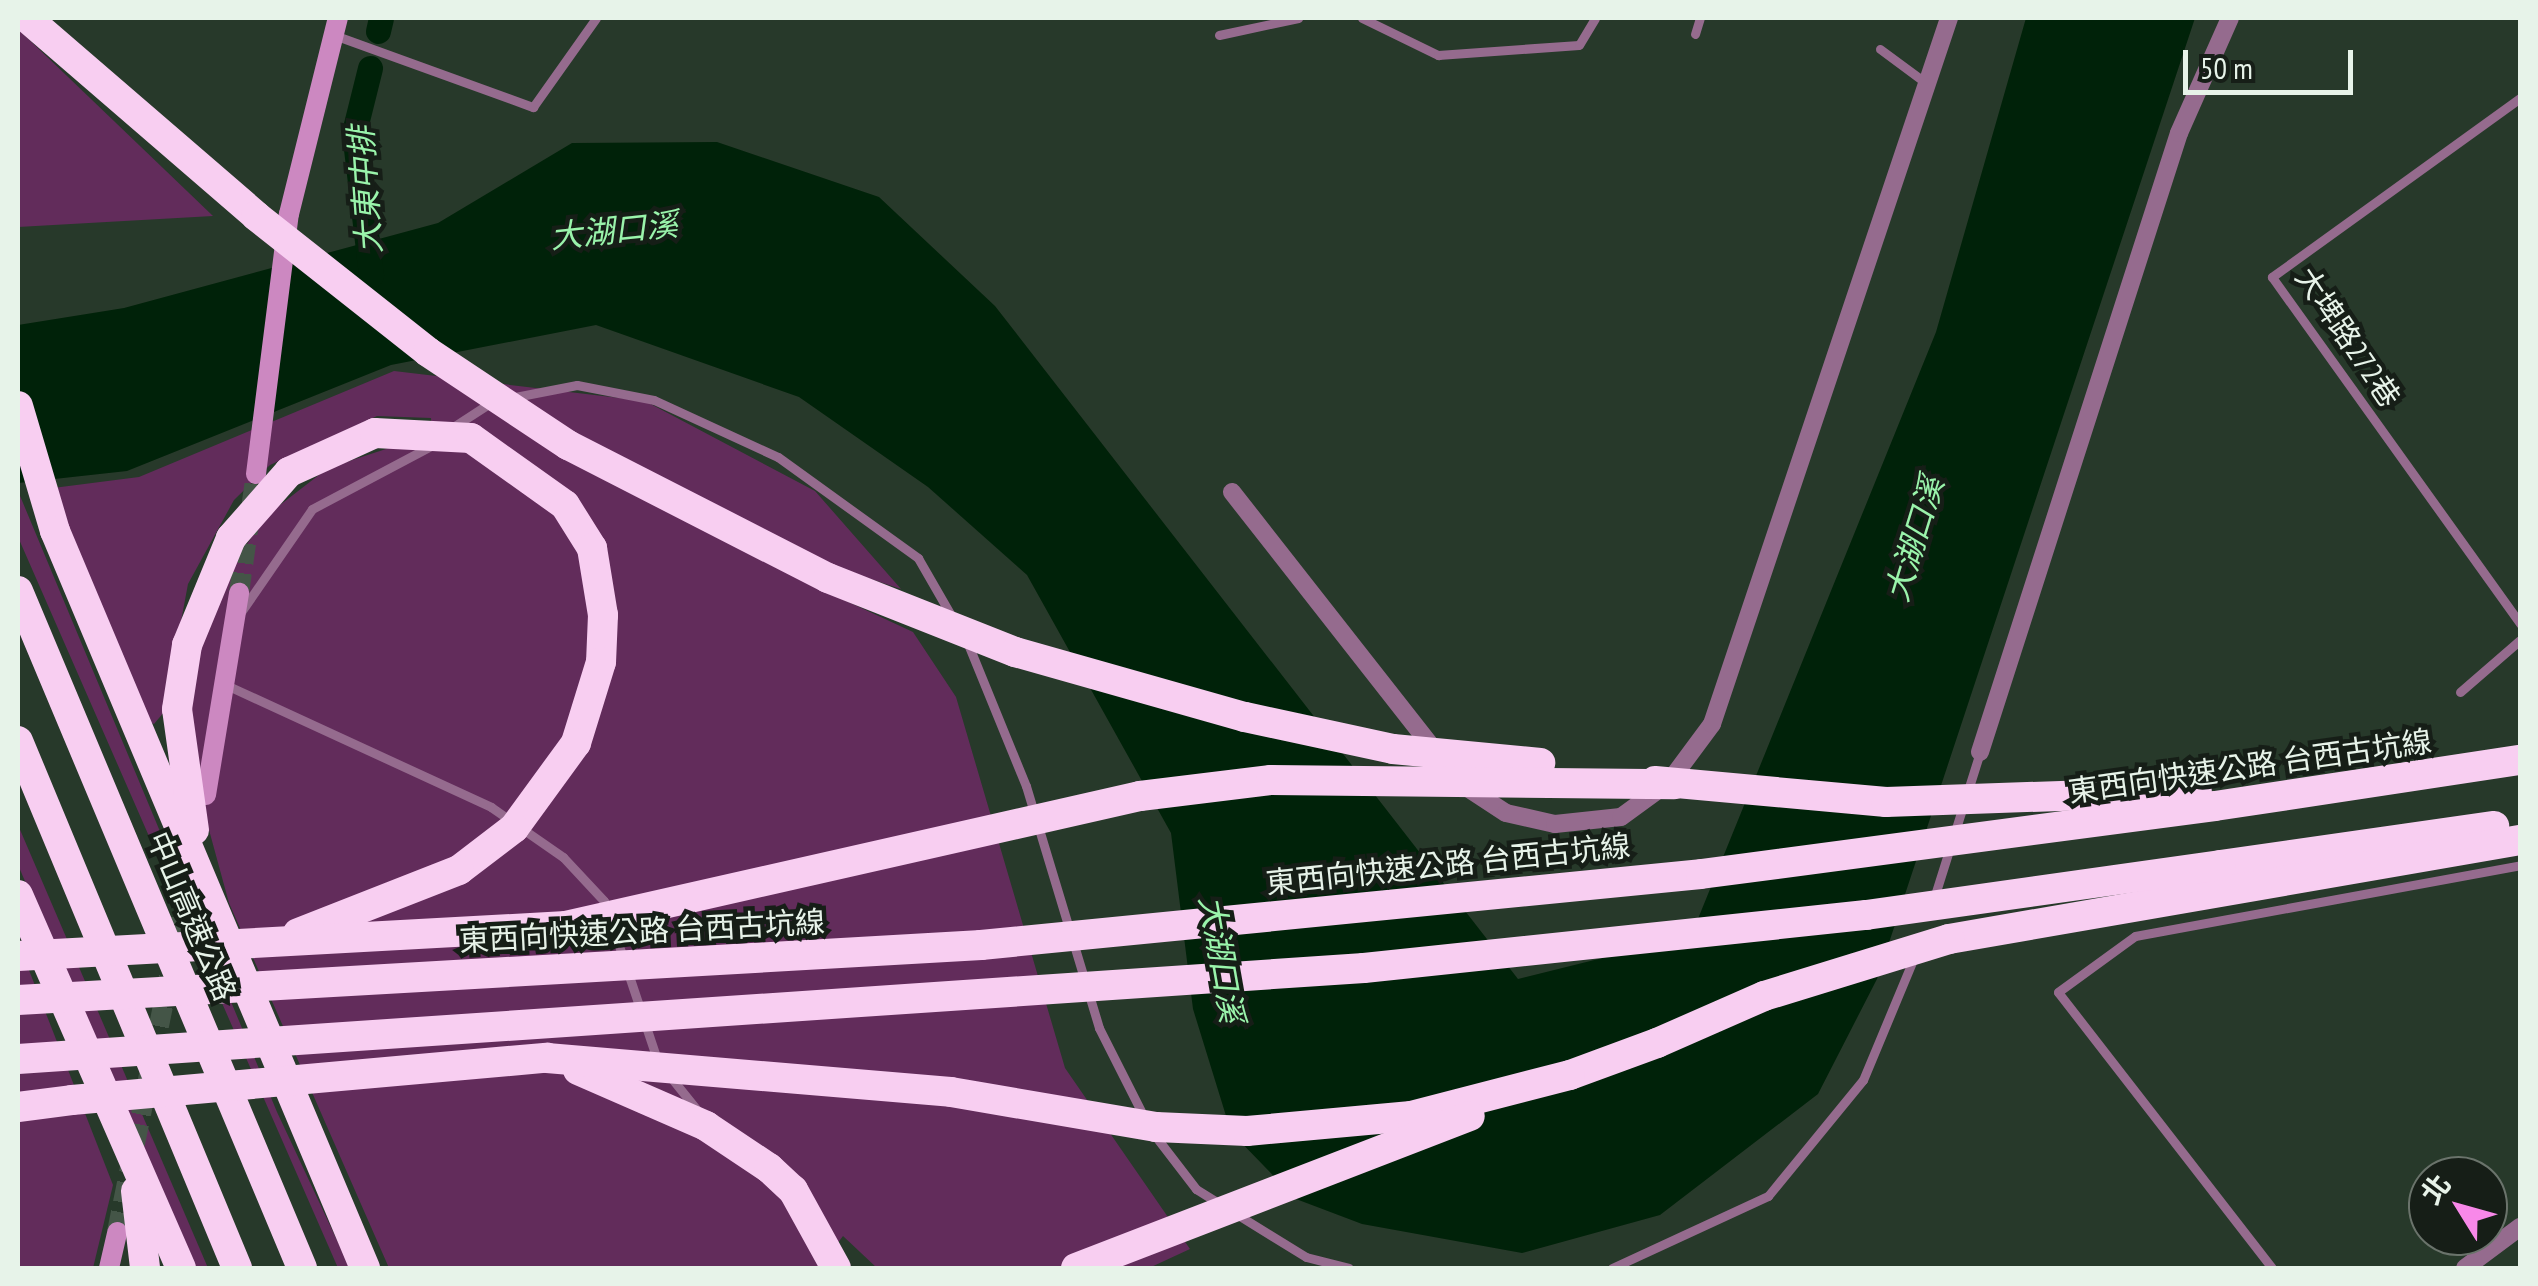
<!DOCTYPE html>
<meta charset="utf-8">
<style>
body{margin:0}
#map{position:relative;width:2538px;height:1286px;overflow:hidden;background:#27392a;font-family:"PT Sans Narrow","Noto Sans TC",sans-serif}
div>[style]{position:absolute}
.green>*{inset:0;background:#622c5b}
.water>*{inset:0;background:#002209}
.canal>*{height:25px;margin:-12.5px;padding:0 12.5px;transform-origin:12.5px;border-radius:12.5px;background:#002209}
.secondary-tunnel>*{height:20px;margin-top:-10px;transform-origin:0;background:repeating-linear-gradient(90deg,#445547 0 20px,transparent 0 30px)}
.lane>*{height:9px;margin:-4.5px;padding:0 4.5px;transform-origin:4.5px;border-radius:4.5px;background:#956b8e}
.street>*{height:18px;margin:-9px;padding:0 9px;transform-origin:9px;border-radius:9px;background:#956b8e}
.secondary>*{height:20px;margin:-10px;padding:0 10px;transform-origin:10px;border-radius:10px;background:#cc88c1}
.highway>*{height:30px;margin:-15px;padding:0 15px;transform-origin:15px;border-radius:15px;background:#f8cef1}
.highway-bridge>*{height:30px;margin:-15px;padding:0 15px;transform-origin:15px;border-radius:15px;background:#f8cef1}
span{translate:-50% -50%;white-space:nowrap;text-align:center;line-height:1.15;-webkit-text-stroke:9px #161e17;paint-order:stroke}
.street-label{font-size:30px;color:#e7f3e9}
.water-label{font-size:32px;color:#9af4ab;font-style:italic}
.frame{position:absolute;inset:0;border:20px solid #e7f3e9;pointer-events:none}
.north{position:absolute;left:2408px;top:1156px;width:100px;height:100px;box-sizing:border-box;background:#161e17;border:2px solid #6a736b;border-radius:50%;rotate:307deg;font-size:28px;font-weight:700;line-height:40px;text-align:center;color:#e7f3e9}
.north::after{content:'';display:block;margin:auto;width:35px;height:45px;background:#f888e9;clip-path:polygon(50% 0,100% 100%,50% 72%,0 100%)}
.scale{position:absolute;left:2183px;top:50px;width:170px;height:45px;box-sizing:border-box;border:5px solid #e7f3e9;border-top:0;padding-left:12px;font-size:30px;line-height:35px;white-space:nowrap;color:#e7f3e9;-webkit-text-stroke:8px #161e17;paint-order:stroke}
</style>
<div id="map">
<div class="green">
<div style="clip-path:polygon(18px 29px,213px 216px,18px 227px)"></div>
<div style="clip-path:polygon(394px 371px,645px 401px,815px 491px,901px 589px,831px 566px,827px 592px,913px 632px,956px 697px,1065px 1068px,1190px 1249px,1149px 1268px,877px 1268px,843px 1236px,819px 1268px,389px 1268px,229px 903px,188px 753px,194px 668px,216px 589px,267px 515px,328px 468px,389px 448px,433px 447px,431px 418px,377px 416px,270px 465px,234px 500px,188px 584px,164px 712px,154px 724px,138px 716px,53px 488px,139px 477px)"></div>
<div style="clip-path:polygon(18px 491px,277px 1112px,350px 1268px,338px 1268px,18px 537px)"></div>
<div style="clip-path:polygon(18px 825px,208px 1268px,193px 1268px,18px 865px)"></div>
<div style="clip-path:polygon(18px 942px,113px 1185px,93px 1268px,18px 1268px)"></div>
</div>
<div class="water">
<div style="clip-path:polygon(2026px 18px,2195px 18px,1877px 979px,1818px 1094px,1660px 1215px,1522px 1253px,1362px 1224px,1296px 1199px,1231px 1132px,1193px 1009px,1171px 833px,1027px 575px,928px 487px,799px 397px,596px 325px,391px 365px,127px 471px,18px 483px,18px 325px,124px 308px,438px 223px,572px 143px,717px 142px,879px 197px,995px 306px,1518px 979px,1691px 936px,1936px 332px)"></div>
</div>
<div class="canal">
<div style="left:378px;top:31px;width:13px;rotate:-77deg"></div>
<div style="left:370px;top:68px;width:66px;rotate:104deg"></div>
<div style="left:354px;top:132px;width:144px;rotate:83.2deg"></div>
</div>
<div class="secondary-tunnel">
<div style="left:239px;top:593px;width:120px;rotate:-81.9deg"></div>
<div style="left:117px;top:1232px;width:378px;rotate:-78.5deg"></div>
</div>
<div class="lane">
<div style="left:1362px;top:18px;width:85px;rotate:26deg"></div>
<div style="left:1438px;top:55px;width:141px;rotate:-4.1deg"></div>
<div style="left:1579px;top:45px;width:31px;rotate:-59deg"></div>
<div style="left:1695px;top:34px;width:17px;rotate:-73deg"></div>
<div style="left:334px;top:35px;width:212px;rotate:19.9deg"></div>
<div style="left:533px;top:107px;width:109px;rotate:-54.7deg"></div>
<div style="left:1219px;top:35px;width:81px;rotate:-12.1deg"></div>
<div style="left:1880px;top:49px;width:57px;rotate:36.5deg"></div>
<div style="left:2520px;top:98px;width:306px;rotate:144.2deg"></div>
<div style="left:2272px;top:277px;width:427px;rotate:54.4deg"></div>
<div style="left:510px;top:398px;width:68px;rotate:-11deg"></div>
<div style="left:577px;top:385px;width:78px;rotate:11deg"></div>
<div style="left:654px;top:400px;width:136px;rotate:24.7deg"></div>
<div style="left:778px;top:457px;width:173px;rotate:35.8deg"></div>
<div style="left:918px;top:558px;width:68px;rotate:60deg"></div>
<div style="left:450px;top:429px;width:48px;rotate:-33deg"></div>
<div style="left:241px;top:612px;width:125px;rotate:-55.4deg"></div>
<div style="left:312px;top:509px;width:135px;rotate:-27.9deg"></div>
<div style="left:968px;top:644px;width:153px;rotate:67.8deg"></div>
<div style="left:1026px;top:786px;width:253px;rotate:73.2deg"></div>
<div style="left:1099px;top:1028px;width:97px;rotate:63.2deg"></div>
<div style="left:224px;top:684px;width:294px;rotate:24.7deg"></div>
<div style="left:491px;top:807px;width:88px;rotate:34.8deg"></div>
<div style="left:563px;top:857px;width:60px;rotate:47deg"></div>
<div style="left:604px;top:901px;width:167px;rotate:71.5deg"></div>
<div style="left:2460px;top:692px;width:79px;rotate:-40.9deg"></div>
<div style="left:1934px;top:898px;width:153px;rotate:-72.5deg"></div>
<div style="left:669px;top:1075px;width:45px;rotate:51.3deg"></div>
<div style="left:1153px;top:1133px;width:71px;rotate:52.5deg"></div>
<div style="left:1196px;top:1189px;width:28px;rotate:32deg"></div>
<div style="left:1238px;top:1215px;width:80px;rotate:31.7deg"></div>
<div style="left:1306px;top:1257px;width:44px;rotate:14.3deg"></div>
<div style="left:1612px;top:1268px;width:172px;rotate:-24.8deg"></div>
<div style="left:1768px;top:1196px;width:150px;rotate:-50.7deg"></div>
<div style="left:1863px;top:1080px;width:135px;rotate:-67.4deg"></div>
<div style="left:2272px;top:1268px;width:349px;rotate:-127.8deg"></div>
<div style="left:2058px;top:992px;width:95px;rotate:-36deg"></div>
<div style="left:2135px;top:936px;width:391px;rotate:-10.4deg"></div>
</div>
<div class="street">
<div style="left:1232px;top:492px;width:332px;rotate:51.9deg"></div>
<div style="left:1980px;top:752px;width:650px;rotate:-72.18deg"></div>
<div style="left:2179px;top:133px;width:126px;rotate:-66.1deg"></div>
<div style="left:1463px;top:785px;width:51px;rotate:33.1deg"></div>
<div style="left:1506px;top:813px;width:50px;rotate:12.7deg"></div>
<div style="left:1555px;top:824px;width:66px;rotate:-6.1deg"></div>
<div style="left:1621px;top:817px;width:59px;rotate:-36.1deg"></div>
<div style="left:1669px;top:782px;width:72px;rotate:-53.4deg"></div>
<div style="left:1712px;top:724px;width:745px;rotate:-71.44deg"></div>
<div style="left:2465px;top:1268px;width:69px;rotate:-36.7deg"></div>
</div>
<div class="secondary">
<div style="left:256px;top:474px;width:262px;rotate:-82.8deg"></div>
<div style="left:289px;top:214px;width:202px;rotate:-76deg"></div>
<div style="left:206px;top:795px;width:205px;rotate:-80.7deg"></div>
<div style="left:109px;top:1268px;width:37px;rotate:-77deg"></div>
</div>
<div class="highway">
<div style="left:27px;top:18px;width:303px;rotate:40.8deg"></div>
<div style="left:18px;top:406px;width:130px;rotate:73.5deg"></div>
<div style="left:55px;top:531px;width:800px;rotate:67.19deg"></div>
<div style="left:568px;top:445px;width:292px;rotate:27.1deg"></div>
<div style="left:18px;top:591px;width:734px;rotate:67.24deg"></div>
<div style="left:18px;top:741px;width:571px;rotate:67.43deg"></div>
<div style="left:2215px;top:806px;width:308px;rotate:-8.6deg"></div>
<div style="left:194px;top:830px;width:122px;rotate:-98deg"></div>
<div style="left:177px;top:709px;width:65px;rotate:-81.1deg"></div>
<div style="left:187px;top:645px;width:116px;rotate:-67.6deg"></div>
<div style="left:231px;top:538px;width:88px;rotate:-48.7deg"></div>
<div style="left:2220px;top:865px;width:277px;rotate:-8.1deg"></div>
<div style="left:18px;top:895px;width:407px;rotate:66.4deg"></div>
<div style="left:1949px;top:939px;width:580px;rotate:-9.84deg"></div>
<div style="left:1570px;top:1075px;width:93px;rotate:-20.2deg"></div>
<div style="left:18px;top:1107px;width:54px;rotate:-7.4deg"></div>
<div style="left:136px;top:1191px;width:78px;rotate:83.3deg"></div>
</div>
<div class="highway-bridge">
<div style="left:256px;top:216px;width:219px;rotate:38.3deg"></div>
<div style="left:428px;top:352px;width:168px;rotate:33.6deg"></div>
<div style="left:289px;top:472px;width:94px;rotate:-24.4deg"></div>
<div style="left:375px;top:433px;width:96px;rotate:3deg"></div>
<div style="left:471px;top:438px;width:115px;rotate:35.5deg"></div>
<div style="left:565px;top:505px;width:51px;rotate:57.9deg"></div>
<div style="left:592px;top:548px;width:68px;rotate:80.7deg"></div>
<div style="left:603px;top:615px;width:47px;rotate:92.4deg"></div>
<div style="left:601px;top:662px;width:85px;rotate:107.2deg"></div>
<div style="left:576px;top:743px;width:105px;rotate:126.1deg"></div>
<div style="left:514px;top:828px;width:69px;rotate:142.6deg"></div>
<div style="left:459px;top:870px;width:173px;rotate:158.6deg"></div>
<div style="left:828px;top:578px;width:201px;rotate:21.6deg"></div>
<div style="left:1015px;top:652px;width:239px;rotate:15.8deg"></div>
<div style="left:1245px;top:717px;width:151px;rotate:12.2deg"></div>
<div style="left:1393px;top:749px;width:148px;rotate:5.4deg"></div>
<div style="left:1655px;top:781px;width:232px;rotate:5.2deg"></div>
<div style="left:1886px;top:802px;width:311px;rotate:-2deg"></div>
<div style="left:18px;top:956px;width:549px;rotate:-3.13deg"></div>
<div style="left:566px;top:926px;width:589px;rotate:-12.76deg"></div>
<div style="left:1140px;top:796px;width:132px;rotate:-7deg"></div>
<div style="left:1271px;top:780px;width:403px;rotate:0.6deg"></div>
<div style="left:18px;top:1000px;width:965px;rotate:-3.27deg"></div>
<div style="left:981px;top:945px;width:723px;rotate:-5.63deg"></div>
<div style="left:1701px;top:874px;width:518px;rotate:-7.54deg"></div>
<div style="left:1657px;top:1043px;width:117px;rotate:-23.7deg"></div>
<div style="left:1764px;top:996px;width:194px;rotate:-17.1deg"></div>
<div style="left:18px;top:1059px;width:1349px;rotate:-3.87deg"></div>
<div style="left:1364px;top:968px;width:505px;rotate:-6.03deg"></div>
<div style="left:1866px;top:915px;width:358px;rotate:-8deg"></div>
<div style="left:578px;top:1070px;width:140px;rotate:23.6deg"></div>
<div style="left:706px;top:1126px;width:76px;rotate:33.7deg"></div>
<div style="left:769px;top:1168px;width:33px;rotate:43deg"></div>
<div style="left:793px;top:1190px;width:89px;rotate:61.1deg"></div>
<div style="left:72px;top:1100px;width:477px;rotate:-5.1deg"></div>
<div style="left:547px;top:1058px;width:405px;rotate:4.8deg"></div>
<div style="left:951px;top:1092px;width:208px;rotate:9.7deg"></div>
<div style="left:1156px;top:1127px;width:91px;rotate:2.5deg"></div>
<div style="left:1247px;top:1131px;width:165px;rotate:-5.2deg"></div>
<div style="left:1411px;top:1116px;width:164px;rotate:-14.5deg"></div>
<div style="left:1076px;top:1268px;width:422px;rotate:-21.1deg"></div>
</div>
<div class="street-label">
<span style="left:2348px;top:337px;rotate:56deg">大埤路272巷</span>
<span style="left:2250px;top:766px;rotate:-8deg">東西向快速公路 台西古坑線</span>
<span style="left:1448px;top:864px;rotate:-6deg">東西向快速公路 台西古坑線</span>
<span style="left:192px;top:916px;rotate:67deg">中山高速公路</span>
<span style="left:642px;top:931px;rotate:-3deg">東西向快速公路 台西古坑線</span>
</div>
<div class="water-label">
<span style="left:365px;top:190px;rotate:-94deg">大東中排</span>
<span style="left:614px;top:230px;rotate:-6deg">大湖口溪</span>
<span style="left:1914px;top:539px;rotate:-73deg">大湖口溪</span>
<span style="left:1222px;top:959px;rotate:80deg">大湖口溪</span>
</div>
<div class="frame"></div>
<div class="north">北</div>
<div class="scale">50 m</div>
</div>
